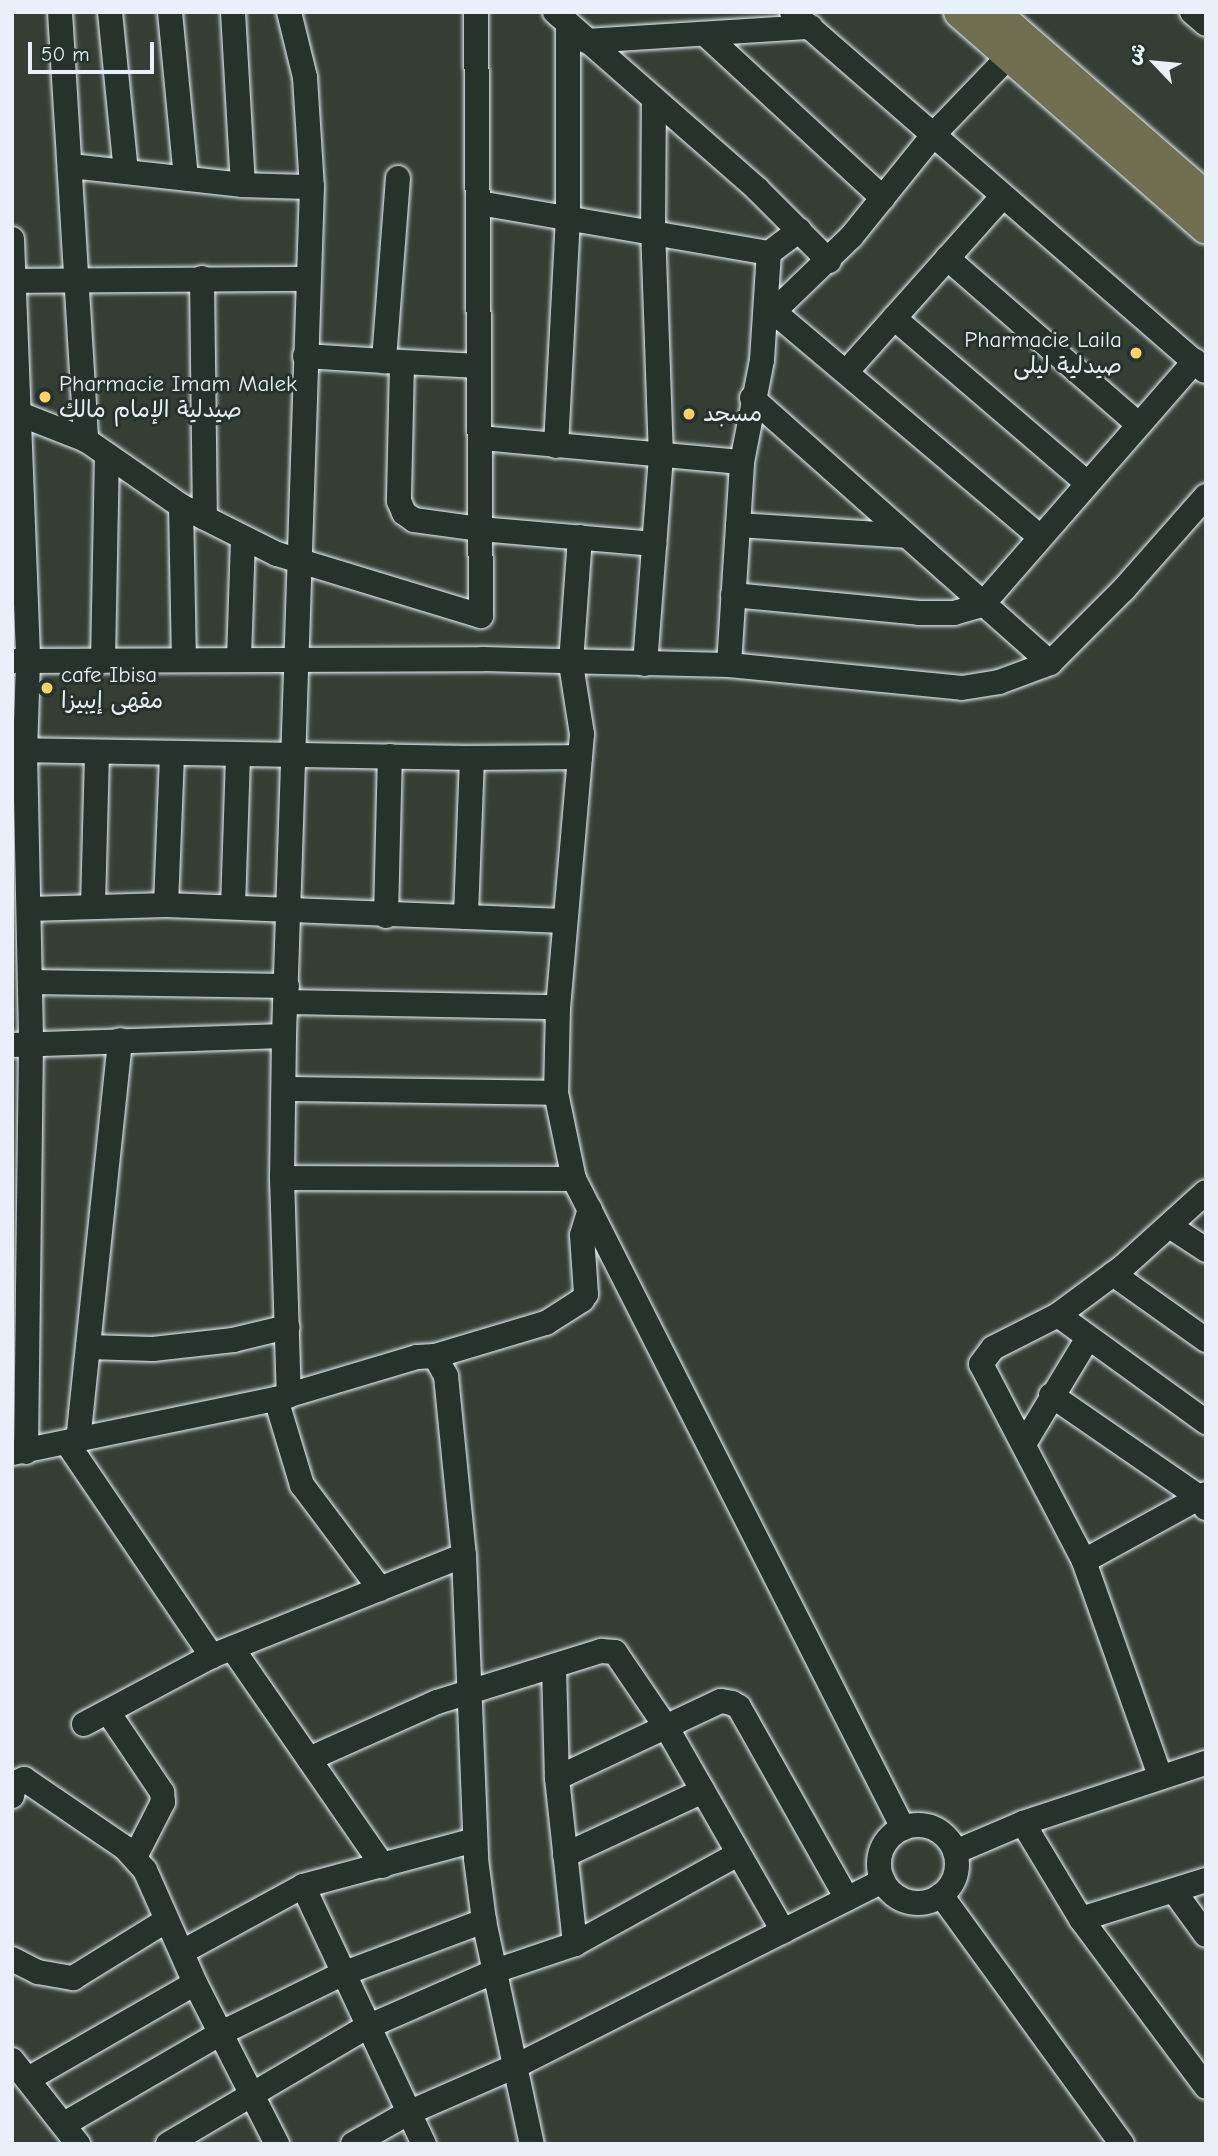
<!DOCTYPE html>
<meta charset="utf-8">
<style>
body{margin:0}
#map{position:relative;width:1218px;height:2156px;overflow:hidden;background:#343e35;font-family:"Comic Neue","Playpen Sans Arabic",sans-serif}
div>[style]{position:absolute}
.roads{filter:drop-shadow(0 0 2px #e8f1f8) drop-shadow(0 0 2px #e8f1f8)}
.minor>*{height:24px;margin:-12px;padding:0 12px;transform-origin:12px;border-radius:12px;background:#26332d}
.minor>.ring{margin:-12px;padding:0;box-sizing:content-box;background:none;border:24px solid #26332d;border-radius:50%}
.major>*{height:32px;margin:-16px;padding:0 16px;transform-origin:16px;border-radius:16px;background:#716f52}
.dots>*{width:19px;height:19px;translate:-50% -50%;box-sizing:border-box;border:4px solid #26332d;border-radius:50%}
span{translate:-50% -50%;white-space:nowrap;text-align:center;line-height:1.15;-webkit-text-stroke:6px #26332d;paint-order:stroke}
.poi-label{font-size:23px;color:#e8f1f8}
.right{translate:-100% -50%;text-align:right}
.left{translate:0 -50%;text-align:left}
.frame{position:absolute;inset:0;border:14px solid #e8f1f8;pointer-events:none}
.north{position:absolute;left:1120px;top:28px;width:70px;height:70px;-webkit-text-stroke:5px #26332d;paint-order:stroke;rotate:296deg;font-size:19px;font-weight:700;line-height:28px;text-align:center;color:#e8f1f8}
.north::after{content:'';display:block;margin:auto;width:24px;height:32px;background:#e8f1f8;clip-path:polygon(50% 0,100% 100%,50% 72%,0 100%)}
.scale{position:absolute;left:28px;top:42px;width:126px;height:32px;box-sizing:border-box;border:4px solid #e8f1f8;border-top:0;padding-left:9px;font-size:21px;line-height:24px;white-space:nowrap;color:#e8f1f8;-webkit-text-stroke:5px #26332d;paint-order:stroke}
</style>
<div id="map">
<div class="roads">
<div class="minor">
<div style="left:60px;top:12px;width:429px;rotate:86.5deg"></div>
<div style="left:110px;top:12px;width:160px;rotate:84.3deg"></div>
<div style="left:170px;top:12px;width:167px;rotate:84.5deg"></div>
<div style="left:233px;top:12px;width:173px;rotate:86.7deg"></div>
<div style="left:289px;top:12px;width:67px;rotate:76.2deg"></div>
<div style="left:305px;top:77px;width:110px;rotate:86.4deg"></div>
<div style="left:312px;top:187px;width:849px;rotate:91.89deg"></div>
<div style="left:284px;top:1036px;width:142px;rotate:90.8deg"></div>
<div style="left:282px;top:1178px;width:218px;rotate:88.2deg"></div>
<div style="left:555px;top:12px;width:269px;rotate:41.2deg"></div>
<div style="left:757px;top:189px;width:102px;rotate:45deg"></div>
<div style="left:792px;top:12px;width:547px;rotate:41deg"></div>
<div style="left:1192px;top:12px;width:18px;rotate:41deg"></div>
<div style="left:705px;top:34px;width:242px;rotate:42.7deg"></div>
<div style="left:586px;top:41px;width:225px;rotate:-3.6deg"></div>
<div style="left:71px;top:166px;width:173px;rotate:6.3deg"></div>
<div style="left:243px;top:185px;width:69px;rotate:1.7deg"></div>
<div style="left:398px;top:178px;width:184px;rotate:94.4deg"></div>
<div style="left:384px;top:361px;width:95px;rotate:3deg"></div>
<div style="left:479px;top:203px;width:294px;rotate:9.8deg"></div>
<div style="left:769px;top:253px;width:38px;rotate:-37deg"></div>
<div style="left:12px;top:239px;width:423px;rotate:87.8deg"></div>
<div style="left:28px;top:662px;width:89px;rotate:91.9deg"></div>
<div style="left:25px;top:751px;width:292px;rotate:88.8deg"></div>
<div style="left:31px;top:1043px;width:409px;rotate:90.7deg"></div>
<div style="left:947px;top:258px;width:254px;rotate:41deg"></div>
<div style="left:202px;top:278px;width:240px;rotate:89.3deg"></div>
<div style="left:12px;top:281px;width:296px;rotate:-0.4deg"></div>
<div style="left:774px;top:312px;width:348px;rotate:40.2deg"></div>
<div style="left:894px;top:318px;width:251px;rotate:40.5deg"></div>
<div style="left:766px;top:319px;width:118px;rotate:-44deg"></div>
<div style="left:851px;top:237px;width:132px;rotate:-51.1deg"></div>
<div style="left:934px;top:134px;width:107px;rotate:-46.1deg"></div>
<div style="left:305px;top:356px;width:79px;rotate:3.6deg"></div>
<div style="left:402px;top:364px;width:137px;rotate:91.3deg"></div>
<div style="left:399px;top:501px;width:13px;rotate:67deg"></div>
<div style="left:404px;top:513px;width:12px;rotate:35deg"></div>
<div style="left:414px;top:520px;width:67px;rotate:7.8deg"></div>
<div style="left:480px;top:529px;width:175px;rotate:4.9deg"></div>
<div style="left:847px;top:371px;width:234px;rotate:-48.3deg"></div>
<div style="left:752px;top:398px;width:399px;rotate:41.6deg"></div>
<div style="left:12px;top:411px;width:79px;rotate:21.4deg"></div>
<div style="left:86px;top:440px;width:116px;rotate:34.8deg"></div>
<div style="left:181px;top:506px;width:107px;rotate:26.6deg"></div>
<div style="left:277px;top:554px;width:213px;rotate:16.9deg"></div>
<div style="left:481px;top:616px;width:604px;rotate:-90.47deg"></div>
<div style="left:481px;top:438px;width:262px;rotate:5.3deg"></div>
<div style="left:556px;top:446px;width:227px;rotate:-87deg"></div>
<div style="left:568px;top:219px;width:195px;rotate:-90deg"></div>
<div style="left:181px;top:506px;width:154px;rotate:88.9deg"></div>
<div style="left:738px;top:525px;width:168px;rotate:3.7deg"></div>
<div style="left:580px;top:537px;width:127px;rotate:94.1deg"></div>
<div style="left:571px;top:664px;width:71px;rotate:81.1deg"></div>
<div style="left:582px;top:734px;width:274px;rotate:95deg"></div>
<div style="left:558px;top:1007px;width:86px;rotate:91.3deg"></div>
<div style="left:556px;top:1093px;width:88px;rotate:78.2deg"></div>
<div style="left:574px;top:1179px;width:728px;rotate:63.12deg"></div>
<div style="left:733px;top:595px;width:187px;rotate:5.5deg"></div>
<div style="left:919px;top:613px;width:35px"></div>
<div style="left:954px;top:613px;width:29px;rotate:-16deg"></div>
<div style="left:982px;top:605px;width:324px;rotate:-48.9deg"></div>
<div style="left:239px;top:659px;width:121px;rotate:-88.1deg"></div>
<div style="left:12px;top:661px;width:471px;rotate:-0.2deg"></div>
<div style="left:483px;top:659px;width:246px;rotate:1.4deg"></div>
<div style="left:729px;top:665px;width:234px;rotate:5.6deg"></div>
<div style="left:962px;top:688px;width:37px;rotate:-9deg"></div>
<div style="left:999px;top:682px;width:54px;rotate:-20.4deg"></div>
<div style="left:1050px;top:663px;width:105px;rotate:-45deg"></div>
<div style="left:1124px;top:589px;width:124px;rotate:-48.6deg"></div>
<div style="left:103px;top:661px;width:206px;rotate:-88.9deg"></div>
<div style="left:645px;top:664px;width:208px;rotate:-85.6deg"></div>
<div style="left:661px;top:457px;width:224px;rotate:-92deg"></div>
<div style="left:653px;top:233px;width:132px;rotate:-89.6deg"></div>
<div style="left:729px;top:665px;width:203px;rotate:-86.3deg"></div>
<div style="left:742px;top:462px;width:104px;rotate:-78.9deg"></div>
<div style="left:762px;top:360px;width:107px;rotate:-86.3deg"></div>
<div style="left:12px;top:750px;width:460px;rotate:1deg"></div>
<div style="left:472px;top:758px;width:159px;rotate:92.2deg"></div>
<div style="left:466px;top:917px;width:300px;rotate:-177.7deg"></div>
<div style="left:166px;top:905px;width:137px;rotate:178.3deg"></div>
<div style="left:472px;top:758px;width:108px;rotate:-0.5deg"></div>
<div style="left:166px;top:905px;width:152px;rotate:-87.7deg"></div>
<div style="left:93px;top:906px;width:154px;rotate:-88.5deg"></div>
<div style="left:233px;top:907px;width:153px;rotate:-88.1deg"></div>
<div style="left:386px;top:916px;width:160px;rotate:-88.6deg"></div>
<div style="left:466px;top:917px;width:99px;rotate:2.3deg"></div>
<div style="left:30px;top:982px;width:257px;rotate:0.9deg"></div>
<div style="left:286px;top:1002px;width:272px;rotate:1.1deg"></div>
<div style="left:12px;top:1045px;width:272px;rotate:-1.9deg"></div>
<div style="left:285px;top:1089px;width:271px;rotate:0.8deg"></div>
<div style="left:282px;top:1178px;width:292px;rotate:0.2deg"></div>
<div style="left:1171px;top:1227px;width:42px;rotate:33.3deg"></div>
<div style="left:1113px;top:1274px;width:114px;rotate:35.4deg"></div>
<div style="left:1058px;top:1315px;width:183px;rotate:35.9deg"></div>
<div style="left:88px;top:1347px;width:65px;rotate:1.8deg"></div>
<div style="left:153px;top:1349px;width:81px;rotate:-6.4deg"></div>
<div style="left:233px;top:1340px;width:56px;rotate:-13.5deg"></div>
<div style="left:435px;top:1356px;width:116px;rotate:-16.6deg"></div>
<div style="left:546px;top:1323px;width:43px;rotate:-32.6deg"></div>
<div style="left:582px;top:1300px;width:7px;rotate:-56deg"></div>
<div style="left:586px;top:1294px;width:59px;rotate:-93.9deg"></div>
<div style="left:582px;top:1235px;width:27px;rotate:-73deg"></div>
<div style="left:1051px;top:1395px;width:180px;rotate:34.6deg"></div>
<div style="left:1199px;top:1497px;width:13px;rotate:58deg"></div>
<div style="left:276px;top:1399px;width:90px;rotate:73.2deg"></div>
<div style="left:302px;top:1485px;width:130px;rotate:53.1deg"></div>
<div style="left:78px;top:1441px;width:403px;rotate:-84deg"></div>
<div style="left:67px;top:1443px;width:258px;rotate:55.8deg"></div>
<div style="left:1024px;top:1444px;width:124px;rotate:-58.9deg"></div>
<div style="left:12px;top:1453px;width:269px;rotate:-11.6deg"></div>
<div style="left:276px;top:1399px;width:147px;rotate:-16.6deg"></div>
<div style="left:417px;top:1357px;width:18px;rotate:-3deg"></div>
<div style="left:435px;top:1356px;width:23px;rotate:61deg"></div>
<div style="left:446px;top:1376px;width:180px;rotate:84.3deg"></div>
<div style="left:464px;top:1555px;width:304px;rotate:87.7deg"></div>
<div style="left:476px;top:1859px;width:63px;rotate:82.6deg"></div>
<div style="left:484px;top:1921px;width:228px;rotate:77.9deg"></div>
<div style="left:1084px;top:1561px;width:139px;rotate:-28.8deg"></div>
<div style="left:232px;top:1648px;width:265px;rotate:55.3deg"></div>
<div style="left:554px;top:1666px;width:112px;rotate:88.5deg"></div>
<div style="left:557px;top:1778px;width:167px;rotate:83.8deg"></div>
<div style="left:108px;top:1712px;width:97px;rotate:56deg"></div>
<div style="left:162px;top:1792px;width:10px;rotate:84deg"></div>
<div style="left:163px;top:1802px;width:62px;rotate:117deg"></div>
<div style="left:84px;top:1724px;width:145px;rotate:-28deg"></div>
<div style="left:212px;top:1656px;width:271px;rotate:-21.8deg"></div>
<div style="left:309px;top:1759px;width:140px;rotate:-24deg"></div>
<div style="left:437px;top:1702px;width:172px;rotate:-17.3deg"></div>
<div style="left:601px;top:1651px;width:14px;rotate:4deg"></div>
<div style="left:615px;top:1652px;width:94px;rotate:55.8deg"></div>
<div style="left:668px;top:1730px;width:232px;rotate:60.2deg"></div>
<div style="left:1160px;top:1776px;width:228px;rotate:-109.5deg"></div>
<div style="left:1084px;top:1561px;width:222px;rotate:-117.6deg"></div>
<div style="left:981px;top:1364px;width:20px;rotate:-53deg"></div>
<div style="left:993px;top:1348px;width:73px;rotate:-26.9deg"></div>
<div style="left:1058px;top:1315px;width:82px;rotate:-36.6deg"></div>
<div style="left:1124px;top:1266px;width:110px;rotate:-42.1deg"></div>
<div style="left:557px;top:1778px;width:181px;rotate:-25.2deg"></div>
<div style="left:721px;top:1701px;width:11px;rotate:10deg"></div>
<div style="left:732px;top:1703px;width:8px;rotate:30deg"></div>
<div style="left:739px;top:1707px;width:220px;rotate:60.6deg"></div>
<div style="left:12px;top:1796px;width:13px;rotate:-77deg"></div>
<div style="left:15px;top:1783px;width:10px;rotate:-24deg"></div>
<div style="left:24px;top:1779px;width:122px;rotate:34.3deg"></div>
<div style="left:125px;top:1848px;width:30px;rotate:48deg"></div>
<div style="left:145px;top:1870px;width:124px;rotate:66.1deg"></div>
<div style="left:195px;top:1983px;width:181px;rotate:63deg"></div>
<div style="left:1023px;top:1823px;width:112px;rotate:58.9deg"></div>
<div style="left:1081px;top:1919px;width:209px;rotate:53.3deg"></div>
<div class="ring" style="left:879px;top:1825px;width:54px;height:54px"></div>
<div style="left:955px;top:1852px;width:74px;rotate:-23.1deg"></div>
<div style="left:1023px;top:1823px;width:193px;rotate:-18.2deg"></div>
<div style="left:565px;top:1855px;width:152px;rotate:-24.9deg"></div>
<div style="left:303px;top:1886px;width:285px;rotate:64.9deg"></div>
<div style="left:1174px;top:1891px;width:54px;rotate:54deg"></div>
<div style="left:941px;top:1895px;width:308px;rotate:54deg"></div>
<div style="left:1081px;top:1919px;width:131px;rotate:-17.3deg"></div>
<div style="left:182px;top:1952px;width:138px;rotate:-28.6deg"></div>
<div style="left:303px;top:1886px;width:178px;rotate:-15deg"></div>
<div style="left:12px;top:1959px;width:29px;rotate:27deg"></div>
<div style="left:38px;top:1972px;width:36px;rotate:10deg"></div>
<div style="left:73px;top:1978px;width:110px;rotate:-31.7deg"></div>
<div style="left:12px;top:2060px;width:107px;rotate:51.8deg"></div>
<div style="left:30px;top:2078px;width:190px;rotate:-29.9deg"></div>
<div style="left:66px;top:2123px;width:179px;rotate:-30.1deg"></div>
<div style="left:221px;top:2033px;width:135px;rotate:-26deg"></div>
<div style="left:342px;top:1974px;width:152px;rotate:-20.5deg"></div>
<div style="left:168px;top:2144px;width:231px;rotate:-30.5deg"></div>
<div style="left:367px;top:2027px;width:140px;rotate:-23.6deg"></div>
<div style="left:495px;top:1971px;width:84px;rotate:-18.6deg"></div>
<div style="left:575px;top:1944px;width:186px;rotate:-28.9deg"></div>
<div style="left:353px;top:2144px;width:63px;rotate:-29.4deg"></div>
<div style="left:408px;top:2113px;width:120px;rotate:-23.6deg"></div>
<div style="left:518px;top:2065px;width:409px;rotate:-26.8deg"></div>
</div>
<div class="major">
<div style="left:960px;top:12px;width:327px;rotate:41.2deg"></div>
<div style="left:993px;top:12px;width:283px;rotate:41.1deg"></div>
</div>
</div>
<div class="dots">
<div style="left:1136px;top:353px;background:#ffd166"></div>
<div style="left:45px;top:397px;background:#ffd166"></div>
<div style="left:689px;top:414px;background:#ffd166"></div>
<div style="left:47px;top:688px;background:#ffd166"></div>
</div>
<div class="poi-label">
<span class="right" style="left:1122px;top:353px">Pharmacie Laila<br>صيدلية ليلى</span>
<span class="left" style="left:59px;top:397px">Pharmacie Imam Malek<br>صيدلية الإمام مالك</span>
<span class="left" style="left:703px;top:414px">مسجد</span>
<span class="left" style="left:61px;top:688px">cafe Ibisa<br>مقهى إيبيزا</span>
</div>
<div class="frame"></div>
<div class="north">ش</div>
<div class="scale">50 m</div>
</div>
